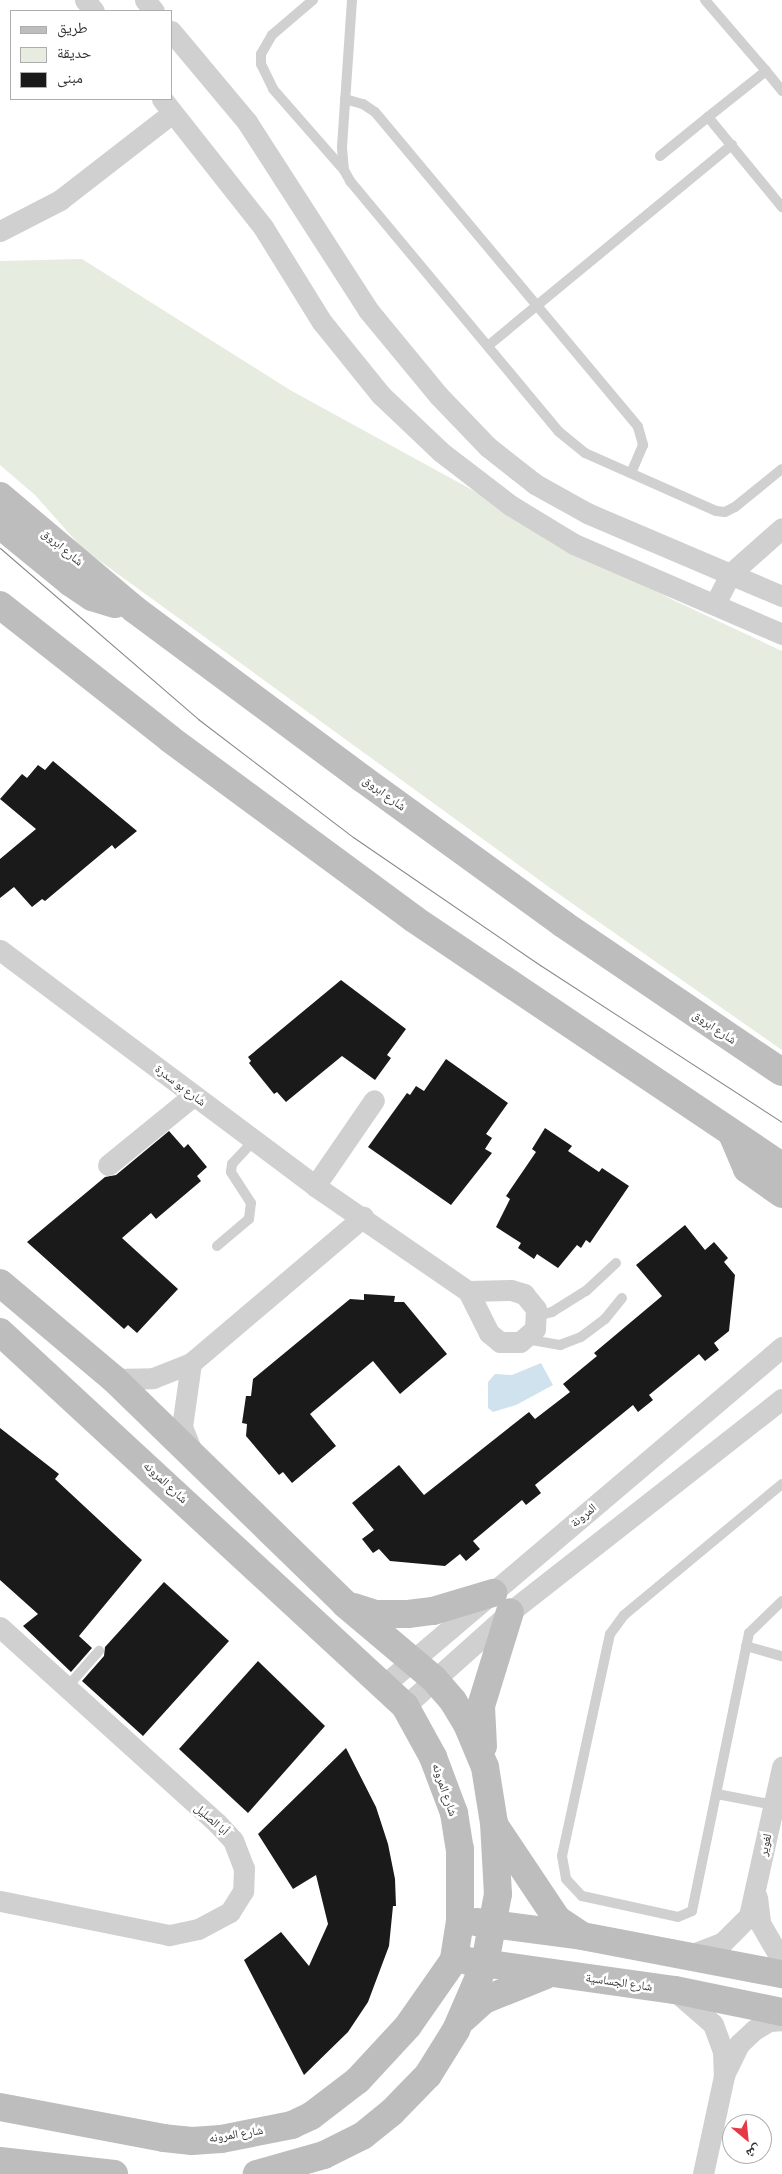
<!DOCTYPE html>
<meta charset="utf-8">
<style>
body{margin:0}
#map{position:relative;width:782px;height:2174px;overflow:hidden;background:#fff;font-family:"Source Sans 3","Noto Naskh Arabic",sans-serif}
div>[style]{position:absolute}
.green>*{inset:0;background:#e6ecdf}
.water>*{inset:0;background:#cfe2ee}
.building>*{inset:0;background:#1a1a1a}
.lane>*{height:10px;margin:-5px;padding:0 5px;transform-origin:5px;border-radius:5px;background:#d0d0d0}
.street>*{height:21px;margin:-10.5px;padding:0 10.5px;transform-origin:10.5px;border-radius:10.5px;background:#d0d0d0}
.secondary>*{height:28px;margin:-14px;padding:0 14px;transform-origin:14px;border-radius:14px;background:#bdbdbd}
.tram>*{height:1px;margin:-0.5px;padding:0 0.5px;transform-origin:0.5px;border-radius:0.5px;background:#888}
span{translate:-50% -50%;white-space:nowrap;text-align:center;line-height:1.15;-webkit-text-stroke:5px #fff;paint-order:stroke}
.street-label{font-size:12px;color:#333}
.legend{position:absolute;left:10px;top:10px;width:162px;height:90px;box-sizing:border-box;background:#fff;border:1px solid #adadad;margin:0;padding:6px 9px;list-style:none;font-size:15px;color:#333}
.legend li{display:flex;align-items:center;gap:10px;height:25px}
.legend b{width:25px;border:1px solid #adadad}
.north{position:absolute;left:722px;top:2114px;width:50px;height:50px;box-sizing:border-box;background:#fff;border:1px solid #adadad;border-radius:50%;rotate:152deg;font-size:14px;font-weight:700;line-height:20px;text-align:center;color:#333}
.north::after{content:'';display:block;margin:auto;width:18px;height:22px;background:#e63946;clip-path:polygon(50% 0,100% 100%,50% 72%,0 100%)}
</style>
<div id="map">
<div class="green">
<div style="clip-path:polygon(82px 259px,290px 390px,671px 599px,782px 651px,782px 1050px,553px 890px,82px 548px,35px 495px,0 465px,0 261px)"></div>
</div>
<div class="water">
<div style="clip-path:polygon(541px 1363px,553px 1385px,516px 1405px,493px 1412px,488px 1408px,488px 1382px,495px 1374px,512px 1375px)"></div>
</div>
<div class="building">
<div style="clip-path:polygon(53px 761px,137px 831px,115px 849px,112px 845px,45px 901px,42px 899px,32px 907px,14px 887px,0 898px,0 859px,36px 829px,0 799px,22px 774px,27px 778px,38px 765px,45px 770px)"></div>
<div style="clip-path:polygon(341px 980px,406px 1029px,387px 1055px,391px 1058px,375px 1080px,342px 1056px,286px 1102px,277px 1092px,274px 1094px,249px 1063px,251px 1061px,248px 1057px)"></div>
<div style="clip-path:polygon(446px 1059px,508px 1103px,486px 1134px,492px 1138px,485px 1149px,492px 1153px,451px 1205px,368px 1147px,407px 1093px,410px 1095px,416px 1086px,424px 1091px)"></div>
<div style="clip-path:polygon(545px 1128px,572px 1146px,568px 1151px,599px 1172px,602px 1168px,629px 1186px,590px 1243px,586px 1240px,581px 1248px,577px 1245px,558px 1268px,537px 1254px,534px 1259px,518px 1248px,521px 1243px,496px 1227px,510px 1199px,506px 1196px,536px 1152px,532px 1149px)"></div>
<div style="clip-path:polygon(169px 1131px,184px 1148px,188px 1144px,207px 1167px,197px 1176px,201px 1181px,156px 1219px,151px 1213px,122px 1238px,178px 1289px,137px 1333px,128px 1325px,124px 1329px,27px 1242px,105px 1177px,116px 1175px)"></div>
<div style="clip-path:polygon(685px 1225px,705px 1250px,714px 1242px,728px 1258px,724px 1262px,735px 1275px,729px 1331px,714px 1343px,719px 1350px,705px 1361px,699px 1354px,649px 1395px,653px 1400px,638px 1412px,633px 1405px,535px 1485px,541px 1493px,526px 1505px,522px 1500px,473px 1541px,480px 1549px,466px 1561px,460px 1554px,445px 1566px,390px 1561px,379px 1549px,373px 1553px,362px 1539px,374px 1530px,352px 1503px,399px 1465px,424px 1495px,529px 1412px,535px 1419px,570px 1392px,563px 1384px,597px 1356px,594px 1353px,662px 1296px,636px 1265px)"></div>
<div style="clip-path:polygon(364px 1294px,395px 1296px,394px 1302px,404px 1302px,447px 1354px,400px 1394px,373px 1361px,310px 1414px,336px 1446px,292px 1483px,283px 1472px,279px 1475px,246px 1436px,247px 1424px,242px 1423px,246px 1396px,251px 1396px,253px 1379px,350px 1299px,364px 1300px)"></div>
<div style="clip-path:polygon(0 1428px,59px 1474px,55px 1479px,142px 1560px,79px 1636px,92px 1648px,71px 1672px,23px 1626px,38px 1614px,0 1580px)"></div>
<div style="clip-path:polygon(164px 1582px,229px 1641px,143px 1736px,82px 1681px,104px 1656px,105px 1647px)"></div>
<div style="clip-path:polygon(258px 1661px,325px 1726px,248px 1813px,179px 1749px)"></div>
<div style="clip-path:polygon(346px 1748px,376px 1807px,388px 1844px,395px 1879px,396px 1906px,393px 1906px,389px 1946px,368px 2002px,348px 2032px,304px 2075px,244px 1960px,281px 1932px,309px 1966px,328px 1924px,316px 1875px,293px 1889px,258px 1834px)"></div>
</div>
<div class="lane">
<div style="left:313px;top:0;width:54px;rotate:139.5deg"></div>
<div style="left:272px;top:35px;width:22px;rotate:120deg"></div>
<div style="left:261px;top:54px;width:10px;rotate:90deg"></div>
<div style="left:261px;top:64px;width:28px;rotate:64deg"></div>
<div style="left:273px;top:89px;width:108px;rotate:48.8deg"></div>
<div style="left:352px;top:0;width:148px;rotate:93.9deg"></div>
<div style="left:342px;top:148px;width:22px;rotate:85deg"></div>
<div style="left:344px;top:170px;width:13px;rotate:61deg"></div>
<div style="left:350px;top:181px;width:325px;rotate:50.2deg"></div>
<div style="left:558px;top:431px;width:35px;rotate:39deg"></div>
<div style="left:585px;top:453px;width:143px;rotate:23.9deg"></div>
<div style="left:716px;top:511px;width:9px;rotate:6deg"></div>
<div style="left:725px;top:512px;width:11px;rotate:-27deg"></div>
<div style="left:735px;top:507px;width:60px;rotate:-39deg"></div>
<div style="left:705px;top:0;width:94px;rotate:49.3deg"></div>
<div style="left:766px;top:71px;width:74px;rotate:141.6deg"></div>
<div style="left:708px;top:117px;width:117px;rotate:50.6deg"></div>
<div style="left:766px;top:71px;width:26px;rotate:51deg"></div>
<div style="left:345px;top:99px;width:19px;rotate:16deg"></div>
<div style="left:363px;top:104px;width:14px;rotate:34deg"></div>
<div style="left:375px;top:112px;width:410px;rotate:50.1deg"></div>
<div style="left:638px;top:427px;width:19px;rotate:74deg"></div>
<div style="left:643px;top:445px;width:30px;rotate:113deg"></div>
<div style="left:660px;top:156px;width:62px;rotate:-39.1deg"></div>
<div style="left:489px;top:345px;width:315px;rotate:-39.5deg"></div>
<div style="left:217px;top:1246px;width:42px;rotate:-40.2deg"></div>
<div style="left:249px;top:1219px;width:16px;rotate:-83deg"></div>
<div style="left:251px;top:1203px;width:37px;rotate:-123deg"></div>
<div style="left:231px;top:1172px;width:8px;rotate:-83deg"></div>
<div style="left:232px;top:1164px;width:33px;rotate:-47deg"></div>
<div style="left:537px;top:1316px;width:16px;rotate:-15deg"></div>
<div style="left:552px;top:1312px;width:40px;rotate:-32deg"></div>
<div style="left:586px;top:1291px;width:41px;rotate:-43deg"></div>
<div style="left:526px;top:1339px;width:35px;rotate:10deg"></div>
<div style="left:560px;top:1345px;width:22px;rotate:-21deg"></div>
<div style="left:581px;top:1337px;width:30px;rotate:-37deg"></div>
<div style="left:605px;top:1319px;width:27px;rotate:-51deg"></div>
<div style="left:782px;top:1484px;width:205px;rotate:140.3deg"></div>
<div style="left:624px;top:1615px;width:24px;rotate:126deg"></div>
<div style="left:610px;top:1634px;width:227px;rotate:102.2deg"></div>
<div style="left:562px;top:1856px;width:23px;rotate:80deg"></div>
<div style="left:566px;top:1879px;width:23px;rotate:47deg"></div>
<div style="left:582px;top:1896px;width:98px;rotate:12.3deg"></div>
<div style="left:678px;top:1917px;width:15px;rotate:-23deg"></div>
<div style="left:692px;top:1911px;width:284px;rotate:-78.4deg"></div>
<div style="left:749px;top:1633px;width:46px;rotate:-44.1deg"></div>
<div style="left:746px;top:1646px;width:37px;rotate:16deg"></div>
<div style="left:68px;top:1686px;width:47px;rotate:-48.5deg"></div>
<div style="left:717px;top:1794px;width:58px;rotate:10.9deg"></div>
</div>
<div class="street">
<div style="left:85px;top:0;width:14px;rotate:51deg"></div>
<div style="left:145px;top:0;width:14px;rotate:51deg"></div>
<div style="left:171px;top:31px;width:119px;rotate:50.1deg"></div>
<div style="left:247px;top:122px;width:224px;rotate:57.2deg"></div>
<div style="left:368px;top:310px;width:112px;rotate:50.5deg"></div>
<div style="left:439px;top:396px;width:71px;rotate:46.1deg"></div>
<div style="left:488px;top:447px;width:60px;rotate:38.2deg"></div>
<div style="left:535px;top:484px;width:60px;rotate:29.1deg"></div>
<div style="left:587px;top:513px;width:212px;rotate:23.1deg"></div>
<div style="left:162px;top:99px;width:163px;rotate:51.7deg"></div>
<div style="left:263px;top:227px;width:112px;rotate:58.2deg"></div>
<div style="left:322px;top:322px;width:94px;rotate:51.1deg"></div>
<div style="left:381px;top:395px;width:83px;rotate:43.5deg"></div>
<div style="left:441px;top:452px;width:87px;rotate:37.5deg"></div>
<div style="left:510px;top:505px;width:75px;rotate:31.4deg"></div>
<div style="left:574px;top:544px;width:227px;rotate:23.4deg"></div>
<div style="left:0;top:231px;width:68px;rotate:-27.3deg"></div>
<div style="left:60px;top:200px;width:142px;rotate:-37.8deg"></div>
<div style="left:715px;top:604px;width:34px;rotate:-63deg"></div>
<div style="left:730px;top:574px;width:69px;rotate:-41.5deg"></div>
<div style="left:0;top:950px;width:394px;rotate:36.8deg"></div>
<div style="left:315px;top:1186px;width:186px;rotate:34.5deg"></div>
<div style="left:108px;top:1165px;width:109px;rotate:-39.1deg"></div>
<div style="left:315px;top:1186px;width:104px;rotate:-55.5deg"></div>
<div style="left:468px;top:1291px;width:43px;rotate:-1.3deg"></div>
<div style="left:511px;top:1290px;width:14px;rotate:17deg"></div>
<div style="left:524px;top:1294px;width:19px;rotate:51deg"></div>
<div style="left:536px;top:1309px;width:20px;rotate:93deg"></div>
<div style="left:535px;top:1329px;width:20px;rotate:139deg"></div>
<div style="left:520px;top:1342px;width:20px;rotate:180deg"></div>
<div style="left:500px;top:1342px;width:14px;rotate:-141deg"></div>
<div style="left:489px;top:1333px;width:47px;rotate:-116.6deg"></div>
<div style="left:191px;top:1363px;width:65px;rotate:98deg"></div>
<div style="left:182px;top:1427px;width:27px;rotate:68deg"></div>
<div style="left:114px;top:1379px;width:39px;rotate:-1deg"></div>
<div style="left:153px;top:1378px;width:41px;rotate:-21.5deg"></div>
<div style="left:191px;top:1363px;width:226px;rotate:-40.3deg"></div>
<div style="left:0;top:1627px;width:292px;rotate:42.1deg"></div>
<div style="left:217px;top:1823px;width:23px;rotate:47deg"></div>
<div style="left:233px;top:1840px;width:30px;rotate:69deg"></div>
<div style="left:244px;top:1868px;width:23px;rotate:92deg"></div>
<div style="left:243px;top:1891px;width:25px;rotate:122deg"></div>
<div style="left:230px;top:1912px;width:36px;rotate:152deg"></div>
<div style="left:198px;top:1929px;width:30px;rotate:168deg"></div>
<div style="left:169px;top:1935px;width:172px;rotate:-168.6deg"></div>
<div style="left:385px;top:1684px;width:521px;rotate:-40.33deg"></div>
<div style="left:405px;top:1706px;width:141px;rotate:-41.8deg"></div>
<div style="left:510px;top:1612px;width:345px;rotate:-38.1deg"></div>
<div style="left:757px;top:1897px;width:26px;rotate:83deg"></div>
<div style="left:760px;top:1923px;width:44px;rotate:59.9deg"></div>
<div style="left:690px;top:1955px;width:34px;rotate:-21deg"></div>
<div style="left:722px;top:1943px;width:38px;rotate:-45deg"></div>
<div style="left:749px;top:1916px;width:153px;rotate:-77.5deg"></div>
<div style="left:675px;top:1991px;width:50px;rotate:41deg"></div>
<div style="left:713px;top:2024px;width:29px;rotate:70deg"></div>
<div style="left:723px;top:2051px;width:25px;rotate:88deg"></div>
<div style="left:724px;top:2076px;width:100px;rotate:102.1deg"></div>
<div style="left:725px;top:2073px;width:32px;rotate:-64deg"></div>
<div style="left:739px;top:2044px;width:21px;rotate:-43deg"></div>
<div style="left:754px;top:2030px;width:17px;rotate:-31deg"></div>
<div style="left:769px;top:2021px;width:13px;rotate:-4deg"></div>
</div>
<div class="secondary">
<div style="left:0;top:496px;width:175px;rotate:40.1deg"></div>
<div style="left:134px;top:609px;width:285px;rotate:36.6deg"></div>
<div style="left:363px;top:779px;width:247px;rotate:35.9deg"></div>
<div style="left:563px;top:924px;width:264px;rotate:34.1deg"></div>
<div style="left:0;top:525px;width:92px;rotate:39.2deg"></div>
<div style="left:71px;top:583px;width:25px;rotate:34deg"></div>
<div style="left:92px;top:597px;width:24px;rotate:17deg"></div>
<div style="left:0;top:605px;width:216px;rotate:38.2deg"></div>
<div style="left:170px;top:739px;width:303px;rotate:36.4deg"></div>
<div style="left:414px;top:919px;width:443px;rotate:33.9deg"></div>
<div style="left:733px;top:1136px;width:36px;rotate:67deg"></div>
<div style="left:747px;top:1169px;width:43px;rotate:35.5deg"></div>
<div style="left:0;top:1283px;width:149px;rotate:40.1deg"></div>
<div style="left:114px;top:1379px;width:322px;rotate:44.2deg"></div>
<div style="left:345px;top:1604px;width:116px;rotate:40.1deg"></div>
<div style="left:434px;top:1679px;width:29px;rotate:49deg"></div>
<div style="left:453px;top:1701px;width:27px;rotate:59deg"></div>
<div style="left:467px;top:1724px;width:47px;rotate:67.3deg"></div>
<div style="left:485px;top:1767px;width:57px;rotate:80.9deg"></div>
<div style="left:494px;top:1823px;width:71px;rotate:86.8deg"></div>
<div style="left:498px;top:1894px;width:70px;rotate:100.7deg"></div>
<div style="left:485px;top:1963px;width:73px;rotate:113.4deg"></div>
<div style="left:456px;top:2030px;width:53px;rotate:121.9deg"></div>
<div style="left:428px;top:2075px;width:52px;rotate:134.2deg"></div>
<div style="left:392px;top:2112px;width:38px;rotate:141deg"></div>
<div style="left:362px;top:2136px;width:42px;rotate:153.4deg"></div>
<div style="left:324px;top:2155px;width:70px;rotate:164.2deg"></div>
<div style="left:0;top:1332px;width:551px;rotate:42.72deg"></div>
<div style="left:405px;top:1706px;width:58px;rotate:61.2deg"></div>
<div style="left:433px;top:1757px;width:60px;rotate:69.4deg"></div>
<div style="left:454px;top:1813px;width:36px;rotate:81deg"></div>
<div style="left:460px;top:1849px;width:72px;rotate:90deg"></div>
<div style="left:460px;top:1921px;width:39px;rotate:99deg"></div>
<div style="left:454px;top:1960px;width:80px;rotate:124.9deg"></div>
<div style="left:408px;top:2026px;width:74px;rotate:132.8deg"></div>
<div style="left:358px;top:2080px;width:59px;rotate:142.5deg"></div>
<div style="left:311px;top:2116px;width:21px;rotate:155deg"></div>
<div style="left:292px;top:2125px;width:72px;rotate:168.8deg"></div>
<div style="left:221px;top:2139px;width:29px;rotate:176deg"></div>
<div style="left:192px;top:2141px;width:28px;rotate:-174deg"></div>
<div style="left:164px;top:2138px;width:167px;rotate:-169.3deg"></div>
<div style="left:354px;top:1607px;width:22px;rotate:18deg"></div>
<div style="left:375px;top:1614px;width:33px"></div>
<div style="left:408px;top:1614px;width:25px;rotate:-7deg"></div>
<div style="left:433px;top:1611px;width:63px;rotate:-16.7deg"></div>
<div style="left:483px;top:1746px;width:40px;rotate:-92.9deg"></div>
<div style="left:481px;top:1706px;width:98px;rotate:-72.9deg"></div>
<div style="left:497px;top:1829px;width:108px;rotate:56.3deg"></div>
<div style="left:557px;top:1919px;width:29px;rotate:34deg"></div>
<div style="left:476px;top:1922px;width:107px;rotate:7.5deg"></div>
<div style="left:582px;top:1936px;width:204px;rotate:10.8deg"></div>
<div style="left:468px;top:1961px;width:209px;rotate:8deg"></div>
<div style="left:675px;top:1990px;width:109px;rotate:11.6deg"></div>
<div style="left:464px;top:2018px;width:27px;rotate:-42deg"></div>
<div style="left:484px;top:2000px;width:67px;rotate:-22deg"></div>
<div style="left:0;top:2161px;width:115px;rotate:6.5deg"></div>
</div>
<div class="tram">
<div style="left:0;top:548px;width:262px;rotate:40.8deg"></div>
<div style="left:198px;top:719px;width:195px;rotate:37.3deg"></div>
<div style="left:353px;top:837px;width:227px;rotate:34.4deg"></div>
<div style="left:540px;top:965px;width:288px;rotate:33deg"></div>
</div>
<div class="street-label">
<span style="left:62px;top:548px;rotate:40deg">شارع ابروق</span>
<span style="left:384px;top:794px;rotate:36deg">شارع ابروق</span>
<span style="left:714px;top:1028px;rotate:34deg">شارع ابروق</span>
<span style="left:180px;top:1086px;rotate:37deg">شارع بو سدرة</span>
<span style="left:165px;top:1483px;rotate:43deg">شارع المرونه</span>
<span style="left:584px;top:1516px;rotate:-40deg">المرونة</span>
<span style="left:444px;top:1790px;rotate:71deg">شارع المرونه</span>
<span style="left:211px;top:1820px;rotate:42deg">أبا الصليل</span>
<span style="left:766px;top:1845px;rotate:-78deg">لغوير</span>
<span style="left:619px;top:1983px;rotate:8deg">شارع الجساسية</span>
<span style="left:236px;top:2135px;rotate:-9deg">شارع المرونه</span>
</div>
<ul class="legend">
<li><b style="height:6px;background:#bdbdbd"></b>طريق</li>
<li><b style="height:14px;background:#e6ecdf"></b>حديقة</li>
<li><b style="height:14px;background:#1a1a1a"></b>مبنى</li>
</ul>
<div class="north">ش</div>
</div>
